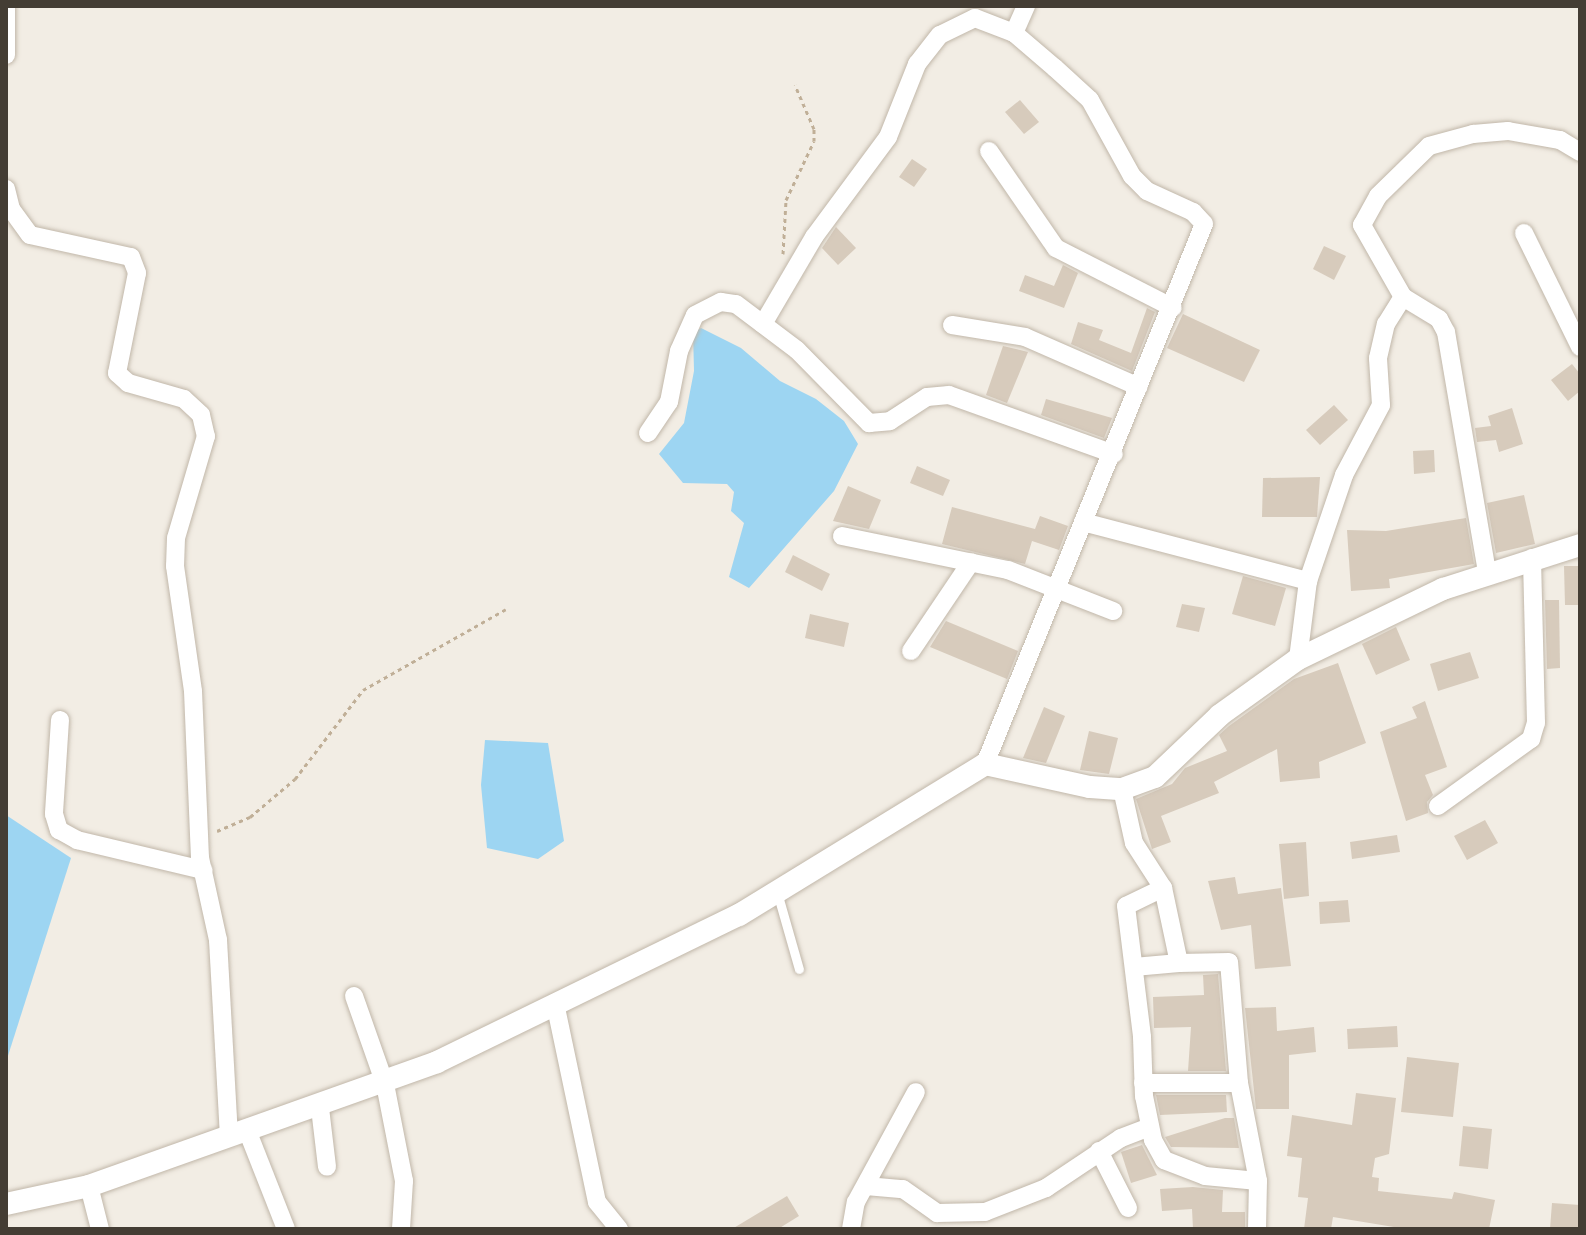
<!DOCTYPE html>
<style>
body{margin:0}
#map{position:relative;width:1586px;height:1235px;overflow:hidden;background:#f2ede4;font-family:Overpass,sans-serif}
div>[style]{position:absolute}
.water>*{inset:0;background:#9dd5f2}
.building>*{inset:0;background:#d7cbbc}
.path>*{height:3px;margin-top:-1.5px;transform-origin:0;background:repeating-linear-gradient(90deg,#c0af97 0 4px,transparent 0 8px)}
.roads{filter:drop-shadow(0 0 2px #c1b7a9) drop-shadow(0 0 2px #c1b7a9)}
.service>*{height:9px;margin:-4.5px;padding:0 4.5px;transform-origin:4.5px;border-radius:4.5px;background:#fff}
.minor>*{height:18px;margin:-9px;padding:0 9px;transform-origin:9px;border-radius:9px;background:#fff}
.tertiary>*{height:22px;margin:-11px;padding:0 11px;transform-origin:11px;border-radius:11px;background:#fff}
span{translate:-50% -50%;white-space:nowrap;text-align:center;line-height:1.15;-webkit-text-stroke:8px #fff;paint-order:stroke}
.frame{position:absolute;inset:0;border:8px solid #443d34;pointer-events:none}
</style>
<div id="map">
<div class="water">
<div style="clip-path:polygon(701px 328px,741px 348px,780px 381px,816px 399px,844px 421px,858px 444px,834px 491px,749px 588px,729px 577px,744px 523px,731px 511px,734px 492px,727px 484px,683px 483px,659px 454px,684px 423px,694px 371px,693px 333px)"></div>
<div style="clip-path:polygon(485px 740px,548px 743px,564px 841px,538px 859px,487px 848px,481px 785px)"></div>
<div style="clip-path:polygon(6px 815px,71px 858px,6px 1062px)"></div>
</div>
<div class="building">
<div style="clip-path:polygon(1020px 100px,1039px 122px,1024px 134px,1005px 112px)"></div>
<div style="clip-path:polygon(912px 159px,927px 169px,914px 187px,899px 177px)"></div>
<div style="clip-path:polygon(836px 227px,856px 248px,838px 265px,822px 248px)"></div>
<div style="clip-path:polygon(1324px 246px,1346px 256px,1334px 280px,1313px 269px)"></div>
<div style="clip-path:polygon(1063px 265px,1078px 273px,1064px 308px,1019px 291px,1025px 275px,1054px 286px)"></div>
<div style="clip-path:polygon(1147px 308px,1155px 312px,1132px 371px,1071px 344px,1078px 322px,1103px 330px,1099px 340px,1131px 353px)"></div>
<div style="clip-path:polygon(1183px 314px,1260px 350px,1244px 382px,1167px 348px)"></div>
<div style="clip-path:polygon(1003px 346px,1028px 352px,1007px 403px,986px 395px)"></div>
<div style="clip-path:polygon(1572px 364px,1580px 374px,1580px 391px,1568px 401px,1551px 380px)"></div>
<div style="clip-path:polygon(1046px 399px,1112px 418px,1104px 438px,1041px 415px)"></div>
<div style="clip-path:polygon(1334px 405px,1348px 420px,1320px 445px,1306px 430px)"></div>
<div style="clip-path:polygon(1512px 408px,1523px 444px,1499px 452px,1496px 440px,1477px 442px,1475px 428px,1491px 426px,1488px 416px)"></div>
<div style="clip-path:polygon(1434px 450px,1435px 472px,1414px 474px,1413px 451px)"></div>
<div style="clip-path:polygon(917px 466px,950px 480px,943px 496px,910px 483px)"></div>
<div style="clip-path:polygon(1320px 477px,1317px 517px,1262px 517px,1263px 478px)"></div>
<div style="clip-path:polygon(848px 486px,881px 500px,869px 529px,833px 521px)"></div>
<div style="clip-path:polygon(1524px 495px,1535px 544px,1496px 553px,1487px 503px)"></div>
<div style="clip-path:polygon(952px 507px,1035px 529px,1040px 516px,1068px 526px,1059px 550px,1032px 541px,1025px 564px,942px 544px)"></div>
<div style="clip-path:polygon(1466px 518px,1474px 564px,1389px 579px,1390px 588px,1351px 591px,1347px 530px,1386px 531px)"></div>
<div style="clip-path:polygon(793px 555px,830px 574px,822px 591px,785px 572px)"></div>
<div style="clip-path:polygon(1564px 566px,1580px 566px,1580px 605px,1565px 605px)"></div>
<div style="clip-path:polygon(1243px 576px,1286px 588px,1275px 626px,1232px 614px)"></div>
<div style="clip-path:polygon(1545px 600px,1559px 600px,1560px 668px,1547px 669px)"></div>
<div style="clip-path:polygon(1182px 604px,1205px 608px,1199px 632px,1176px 627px)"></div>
<div style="clip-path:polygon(810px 614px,849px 623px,844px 647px,805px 638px)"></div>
<div style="clip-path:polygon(946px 621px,1018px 651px,1007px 679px,930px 647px)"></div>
<div style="clip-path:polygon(1396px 627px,1410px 660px,1376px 675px,1362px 644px)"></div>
<div style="clip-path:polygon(1470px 652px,1479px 678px,1438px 691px,1430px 664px)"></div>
<div style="clip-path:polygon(1338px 663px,1366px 743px,1319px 762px,1320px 778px,1280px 782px,1277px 749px,1214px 782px,1219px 793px,1161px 816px,1171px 842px,1152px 849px,1136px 799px,1172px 784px,1185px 768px,1227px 751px,1219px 735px,1229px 726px,1294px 679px)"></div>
<div style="clip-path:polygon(1425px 701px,1447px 767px,1425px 775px,1433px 795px,1427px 802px,1428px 813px,1406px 821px,1380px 732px,1417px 718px,1412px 707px)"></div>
<div style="clip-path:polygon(1044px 707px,1065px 716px,1046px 763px,1023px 758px)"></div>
<div style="clip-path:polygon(1089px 731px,1118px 738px,1109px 774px,1080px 770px)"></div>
<div style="clip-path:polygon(1485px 820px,1498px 843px,1467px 860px,1454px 836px)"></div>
<div style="clip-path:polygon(1397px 835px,1400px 852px,1352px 859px,1350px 842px)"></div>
<div style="clip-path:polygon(1306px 842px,1309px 896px,1284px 899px,1279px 844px)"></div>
<div style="clip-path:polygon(1235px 877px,1238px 894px,1281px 888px,1291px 966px,1255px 969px,1251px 925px,1221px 930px,1208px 881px)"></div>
<div style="clip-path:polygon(1348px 900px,1350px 922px,1320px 924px,1319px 902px)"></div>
<div style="clip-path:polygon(1218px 974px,1226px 1071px,1188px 1071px,1191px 1027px,1154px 1028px,1153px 997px,1204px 995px,1203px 975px)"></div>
<div style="clip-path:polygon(1276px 1007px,1277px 1031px,1314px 1027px,1316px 1052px,1289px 1055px,1289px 1109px,1256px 1109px,1245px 1008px)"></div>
<div style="clip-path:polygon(1397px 1026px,1398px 1047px,1348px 1049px,1347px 1029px)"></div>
<div style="clip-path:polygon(1407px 1057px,1459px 1063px,1453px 1117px,1401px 1112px)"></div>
<div style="clip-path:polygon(1356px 1093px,1396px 1098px,1389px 1154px,1375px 1158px,1372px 1177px,1379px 1178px,1378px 1191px,1452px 1199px,1454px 1192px,1495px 1200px,1489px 1229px,1406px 1229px,1333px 1217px,1331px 1229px,1304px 1229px,1308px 1198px,1298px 1197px,1302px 1158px,1287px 1156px,1292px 1115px,1352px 1125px)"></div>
<div style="clip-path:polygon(1156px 1095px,1226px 1095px,1227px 1112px,1160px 1115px)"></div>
<div style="clip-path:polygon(1225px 1118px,1234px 1118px,1239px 1148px,1171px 1147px,1165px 1137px)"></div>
<div style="clip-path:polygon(1463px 1126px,1492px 1129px,1488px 1169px,1459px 1166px)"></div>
<div style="clip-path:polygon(1142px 1145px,1157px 1175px,1131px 1183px,1121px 1152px)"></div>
<div style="clip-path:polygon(1193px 1187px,1223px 1190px,1222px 1212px,1245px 1212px,1245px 1229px,1193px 1229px,1192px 1209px,1162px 1211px,1160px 1189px)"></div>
<div style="clip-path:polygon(787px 1196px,799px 1216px,778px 1229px,732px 1229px)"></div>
<div style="clip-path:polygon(1552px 1203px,1580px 1205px,1580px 1229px,1550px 1229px)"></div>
</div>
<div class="path">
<div style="left:783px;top:254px;width:54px;rotate:-86.8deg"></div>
<div style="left:786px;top:200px;width:65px;rotate:-64.6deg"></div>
<div style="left:814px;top:141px;width:12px;rotate:-90deg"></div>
<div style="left:814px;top:129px;width:48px;rotate:-113.4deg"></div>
<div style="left:217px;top:831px;width:36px;rotate:-23deg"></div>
<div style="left:250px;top:817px;width:59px;rotate:-40.2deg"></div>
<div style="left:295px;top:779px;width:112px;rotate:-52.6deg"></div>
<div style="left:363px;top:690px;width:164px;rotate:-29.5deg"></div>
</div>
<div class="roads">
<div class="service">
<div style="left:777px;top:892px;width:80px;rotate:74.1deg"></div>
</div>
<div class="minor">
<div style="left:6px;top:7px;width:48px;rotate:90deg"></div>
<div style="left:1014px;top:33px;width:30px;rotate:-66deg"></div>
<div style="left:989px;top:151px;width:118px;rotate:55.4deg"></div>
<div style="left:1056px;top:248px;width:131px;rotate:27.1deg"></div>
<div style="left:6px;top:189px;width:21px;rotate:76deg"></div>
<div style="left:11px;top:209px;width:32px;rotate:54deg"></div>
<div style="left:30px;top:235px;width:103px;rotate:12.3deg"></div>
<div style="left:131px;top:257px;width:17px;rotate:69deg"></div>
<div style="left:137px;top:273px;width:102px;rotate:101.3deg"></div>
<div style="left:117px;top:373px;width:15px;rotate:42deg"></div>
<div style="left:128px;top:383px;width:58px;rotate:15.9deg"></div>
<div style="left:184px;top:399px;width:23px;rotate:43deg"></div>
<div style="left:201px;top:415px;width:22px;rotate:77deg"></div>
<div style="left:206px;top:436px;width:106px;rotate:106.4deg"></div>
<div style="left:176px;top:538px;width:28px;rotate:92deg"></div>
<div style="left:175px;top:566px;width:126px;rotate:81.8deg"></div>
<div style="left:193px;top:691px;width:167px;rotate:87.6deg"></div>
<div style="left:200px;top:858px;width:84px;rotate:77.6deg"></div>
<div style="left:218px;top:940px;width:195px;rotate:86.8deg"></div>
<div style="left:1524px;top:233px;width:127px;rotate:63.8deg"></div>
<div style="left:1403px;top:297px;width:83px;rotate:-119.7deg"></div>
<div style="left:1362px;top:225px;width:33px;rotate:-61deg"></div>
<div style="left:1378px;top:196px;width:71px;rotate:-44.4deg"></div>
<div style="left:1429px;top:146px;width:46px;rotate:-15.3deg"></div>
<div style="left:1473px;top:134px;width:35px;rotate:-5deg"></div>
<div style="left:1508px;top:131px;width:53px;rotate:9.8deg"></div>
<div style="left:1560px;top:140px;width:23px;rotate:31deg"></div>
<div style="left:763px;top:324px;width:101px;rotate:-59.6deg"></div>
<div style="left:814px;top:237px;width:124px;rotate:-53.5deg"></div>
<div style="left:888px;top:137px;width:79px;rotate:-68.3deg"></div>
<div style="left:917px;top:64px;width:37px;rotate:-52deg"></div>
<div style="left:940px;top:35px;width:39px;rotate:-26deg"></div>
<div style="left:975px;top:18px;width:42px;rotate:21deg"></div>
<div style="left:1014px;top:33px;width:54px;rotate:40.5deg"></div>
<div style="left:1055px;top:68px;width:47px;rotate:42.4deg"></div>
<div style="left:1090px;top:100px;width:87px;rotate:61.1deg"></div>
<div style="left:1132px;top:176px;width:21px;rotate:45deg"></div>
<div style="left:1147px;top:191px;width:51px;rotate:24.5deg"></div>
<div style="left:1193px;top:212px;width:16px;rotate:47deg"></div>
<div style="left:1204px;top:224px;width:583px;rotate:112.08deg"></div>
<div style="left:952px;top:325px;width:74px;rotate:9.3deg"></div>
<div style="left:1025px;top:337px;width:124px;rotate:23.7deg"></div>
<div style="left:648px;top:433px;width:37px;rotate:-56deg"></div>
<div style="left:669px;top:402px;width:52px;rotate:-78.9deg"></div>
<div style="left:679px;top:351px;width:39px;rotate:-66deg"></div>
<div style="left:695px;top:315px;width:29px;rotate:-27deg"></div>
<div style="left:721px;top:302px;width:15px;rotate:8deg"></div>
<div style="left:736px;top:304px;width:76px;rotate:37deg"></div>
<div style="left:797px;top:350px;width:103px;rotate:45.4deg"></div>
<div style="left:869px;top:423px;width:21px;rotate:-5deg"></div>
<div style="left:890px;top:421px;width:44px;rotate:-33deg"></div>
<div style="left:927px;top:397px;width:22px;rotate:-5deg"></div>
<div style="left:949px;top:395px;width:175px;rotate:19.7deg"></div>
<div style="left:1083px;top:522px;width:233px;rotate:14.7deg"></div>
<div style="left:842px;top:536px;width:169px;rotate:11.6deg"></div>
<div style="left:1008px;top:570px;width:113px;rotate:21.3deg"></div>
<div style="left:911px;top:651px;width:107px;rotate:-56deg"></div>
<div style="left:1298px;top:659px;width:79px;rotate:-82.7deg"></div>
<div style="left:1308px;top:581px;width:112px;rotate:-71.2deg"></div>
<div style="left:1344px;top:475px;width:79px;rotate:-62.1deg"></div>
<div style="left:1381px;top:405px;width:47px;rotate:-93.7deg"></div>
<div style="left:1378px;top:358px;width:35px;rotate:-77deg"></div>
<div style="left:1386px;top:324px;width:32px;rotate:-58deg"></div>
<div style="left:1403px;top:297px;width:42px;rotate:31.4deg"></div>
<div style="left:1439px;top:319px;width:15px;rotate:62deg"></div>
<div style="left:1446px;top:332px;width:243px;rotate:80.3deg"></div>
<div style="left:60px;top:720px;width:94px;rotate:93.7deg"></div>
<div style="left:54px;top:814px;width:17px;rotate:73deg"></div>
<div style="left:59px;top:830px;width:21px;rotate:29deg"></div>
<div style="left:77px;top:840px;width:130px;rotate:13.4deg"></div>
<div style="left:1122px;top:789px;width:55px;rotate:77.5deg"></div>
<div style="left:1134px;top:843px;width:54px;rotate:57.2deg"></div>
<div style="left:1163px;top:888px;width:41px;rotate:154.1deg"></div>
<div style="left:1126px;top:906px;width:132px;rotate:83deg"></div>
<div style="left:1142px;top:1037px;width:59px;rotate:88.1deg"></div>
<div style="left:1144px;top:1096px;width:45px;rotate:78.4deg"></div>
<div style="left:1153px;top:1140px;width:23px;rotate:61deg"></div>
<div style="left:1164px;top:1160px;width:44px;rotate:21.3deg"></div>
<div style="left:1205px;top:1176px;width:53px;rotate:5.4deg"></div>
<div style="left:1258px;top:1181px;width:48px;rotate:91.2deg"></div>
<div style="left:1438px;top:806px;width:115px;rotate:-35.8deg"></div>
<div style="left:1531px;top:739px;width:17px;rotate:-73deg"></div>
<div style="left:1536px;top:723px;width:165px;rotate:-91.4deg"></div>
<div style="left:1134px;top:967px;width:45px;rotate:-5.1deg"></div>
<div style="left:1179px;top:963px;width:77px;rotate:-102deg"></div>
<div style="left:354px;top:996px;width:93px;rotate:70.6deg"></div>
<div style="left:385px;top:1084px;width:99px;rotate:78.9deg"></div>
<div style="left:404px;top:1181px;width:48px;rotate:93.6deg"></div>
<div style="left:555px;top:1003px;width:203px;rotate:78.1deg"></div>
<div style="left:597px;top:1202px;width:35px;rotate:51deg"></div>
<div style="left:1143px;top:1083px;width:96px"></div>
<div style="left:1239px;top:1083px;width:121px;rotate:-94.7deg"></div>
<div style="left:1229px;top:962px;width:50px;rotate:178.9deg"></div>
<div style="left:1239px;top:1083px;width:100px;rotate:79deg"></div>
<div style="left:320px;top:1108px;width:59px;rotate:83.2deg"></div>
<div style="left:247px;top:1130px;width:106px;rotate:68.5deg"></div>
<div style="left:1099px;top:1151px;width:64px;rotate:63deg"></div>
<div style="left:89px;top:1186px;width:44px;rotate:75.7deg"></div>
<div style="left:866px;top:1186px;width:37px;rotate:5deg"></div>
<div style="left:903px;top:1189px;width:42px;rotate:35.2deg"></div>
<div style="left:937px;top:1213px;width:48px;rotate:-1.2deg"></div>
<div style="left:985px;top:1212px;width:66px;rotate:-21.5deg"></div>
<div style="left:1046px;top:1188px;width:90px;rotate:-33.7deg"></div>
<div style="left:1121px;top:1138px;width:31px;rotate:-21deg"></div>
<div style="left:851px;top:1229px;width:27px;rotate:-80deg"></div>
<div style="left:856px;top:1202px;width:125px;rotate:-61.4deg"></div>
</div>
<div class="tertiary">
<div style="left:6px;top:1204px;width:85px;rotate:-12.2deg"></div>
<div style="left:89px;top:1186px;width:369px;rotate:-19.6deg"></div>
<div style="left:437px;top:1062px;width:336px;rotate:-26deg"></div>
<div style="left:739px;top:915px;width:289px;rotate:-31.5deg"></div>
<div style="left:985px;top:764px;width:107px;rotate:12.4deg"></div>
<div style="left:1090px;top:787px;width:32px;rotate:4deg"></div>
<div style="left:1122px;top:789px;width:35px;rotate:-20deg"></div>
<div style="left:1155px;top:777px;width:90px;rotate:-43.6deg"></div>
<div style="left:1220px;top:715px;width:96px;rotate:-35.7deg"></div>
<div style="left:1298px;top:659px;width:161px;rotate:-25.8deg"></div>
<div style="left:1443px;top:589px;width:144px;rotate:-17.8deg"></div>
</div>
</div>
<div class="frame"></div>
</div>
